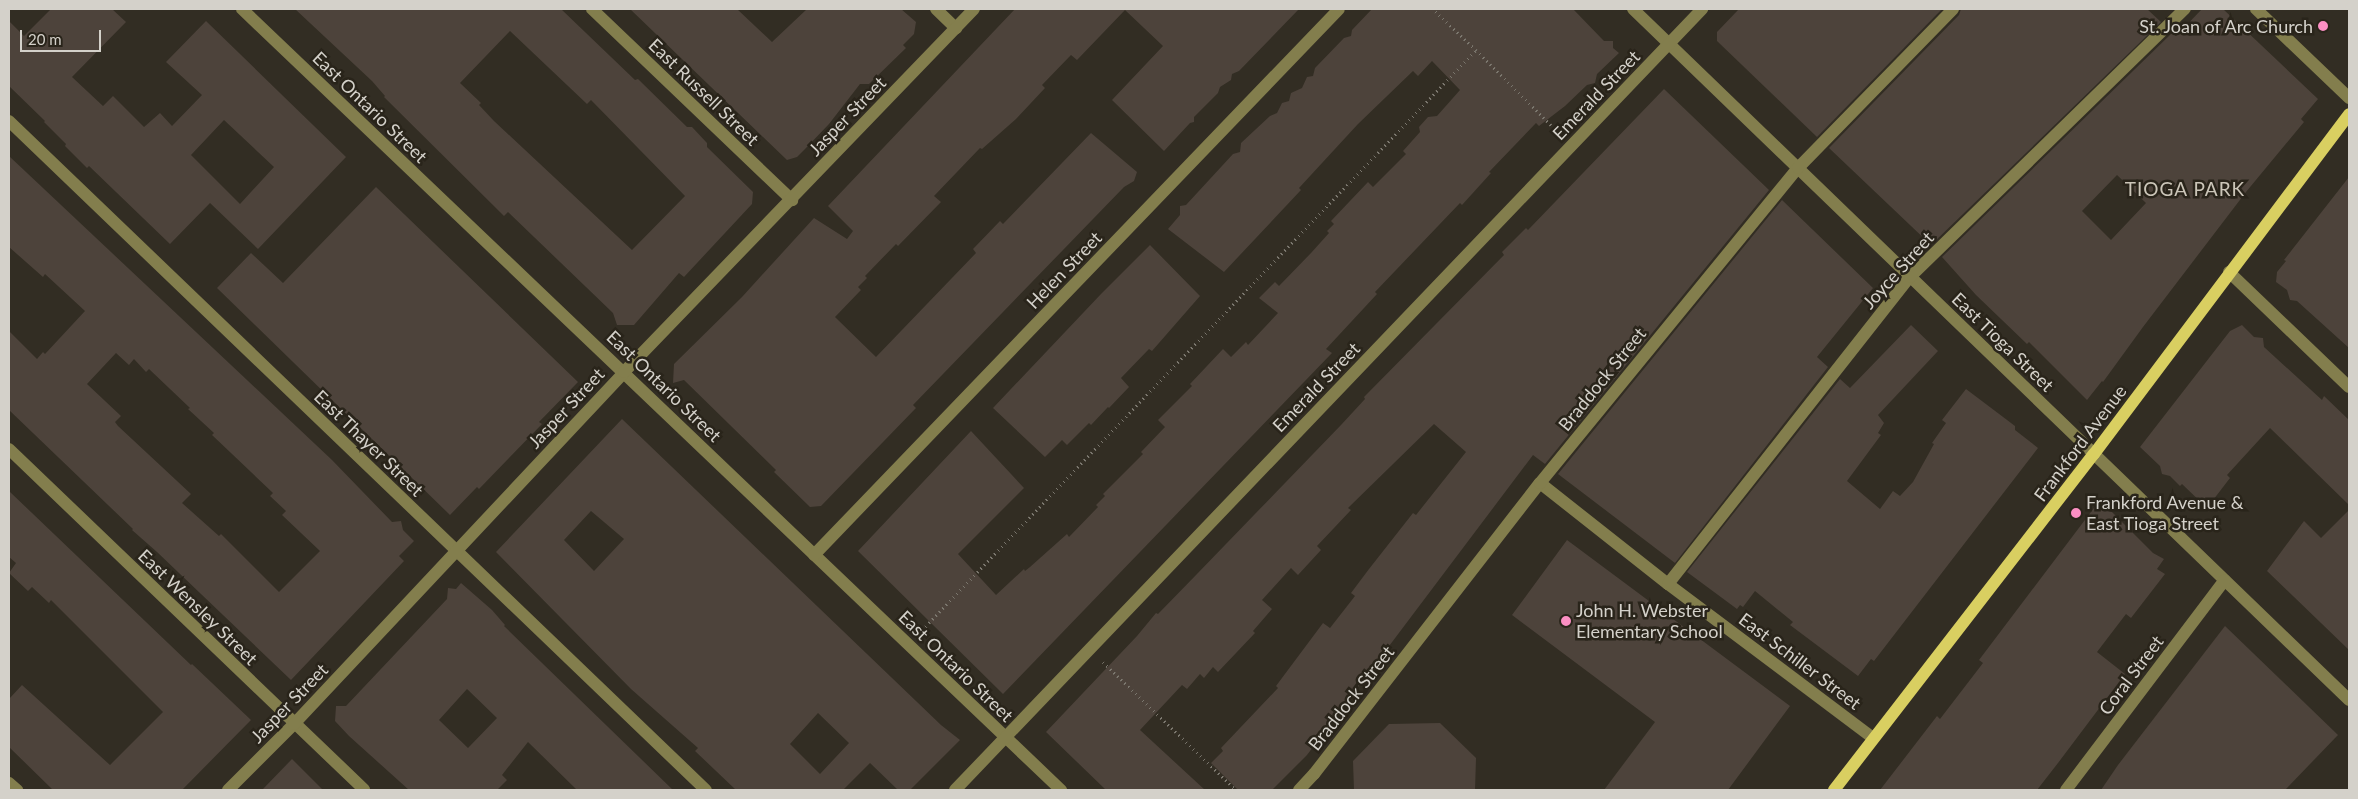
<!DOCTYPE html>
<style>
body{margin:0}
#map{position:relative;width:2358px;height:799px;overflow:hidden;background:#322d23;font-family:Lato,sans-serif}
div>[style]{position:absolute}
.building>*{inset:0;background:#4d433b}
.path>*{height:3px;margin-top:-1.5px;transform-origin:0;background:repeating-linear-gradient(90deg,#7c786f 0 1px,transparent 0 5px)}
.minor>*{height:12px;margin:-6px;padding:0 6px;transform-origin:6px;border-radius:6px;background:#837e4d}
.major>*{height:12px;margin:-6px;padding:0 6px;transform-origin:6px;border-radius:6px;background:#d9cf61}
.dots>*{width:14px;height:14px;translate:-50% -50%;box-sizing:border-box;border:2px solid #29241a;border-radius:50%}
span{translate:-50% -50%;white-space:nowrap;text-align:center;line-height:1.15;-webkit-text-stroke:5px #29241a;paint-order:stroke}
.poi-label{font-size:18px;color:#d4d1ca}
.right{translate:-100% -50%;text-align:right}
.left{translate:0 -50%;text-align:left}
.street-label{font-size:18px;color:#d4d1ca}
.neighbourhood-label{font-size:19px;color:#cbc5b8;letter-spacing:1px}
.frame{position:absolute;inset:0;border:10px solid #d4d1ca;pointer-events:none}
.scale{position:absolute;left:20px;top:30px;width:81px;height:22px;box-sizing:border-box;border:2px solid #d4d1ca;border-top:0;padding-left:6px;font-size:15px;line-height:18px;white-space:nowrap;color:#d4d1ca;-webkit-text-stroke:4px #29241a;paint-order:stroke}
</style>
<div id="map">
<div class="building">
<div style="clip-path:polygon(evenodd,51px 9px,112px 9px,126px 22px,72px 77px,103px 106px,113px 96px,144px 127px,160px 113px,172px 126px,202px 95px,166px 62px,206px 21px,346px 157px,258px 249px,210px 203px,170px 244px,89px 166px,87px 168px,65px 146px,66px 144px,44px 122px,45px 121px,9px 86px,9px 21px,24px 36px,51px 9px,224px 120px,274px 167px,240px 204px,191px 155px,224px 120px)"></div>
<div style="clip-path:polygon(evenodd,295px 9px,561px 9px,635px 80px,638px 79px,687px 127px,692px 127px,707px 143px,707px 147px,753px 192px,752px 204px,684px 277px,679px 273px,634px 325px,617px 325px,613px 313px,586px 287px,508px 212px,504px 216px,384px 97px,385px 96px,372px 81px,295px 9px,510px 31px,587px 104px,591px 100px,685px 196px,632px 250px,494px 121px,479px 105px,481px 103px,460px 83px,510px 31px)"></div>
<div style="clip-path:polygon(630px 9px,737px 9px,772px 42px,807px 9px,901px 9px,916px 22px,914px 34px,903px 45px,906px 48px,869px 84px,860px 84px,829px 124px,806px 148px,797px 157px,787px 160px)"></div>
<div style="clip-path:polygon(1015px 9px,1299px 9px,1239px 71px,1232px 74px,1231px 80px,1220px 87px,1218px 93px,1194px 117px,1194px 122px,1190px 123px,1164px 151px,1112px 100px,1163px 46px,1125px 10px,1077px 60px,1071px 55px,1042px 85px,1045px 88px,1016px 119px,982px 149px,980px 148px,934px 196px,941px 202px,898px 246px,896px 244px,865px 276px,867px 278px,858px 287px,861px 290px,835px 317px,876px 357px,976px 253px,973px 249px,1000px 221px,1003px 224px,1091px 133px,1137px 172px,1134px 181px,1124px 187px,913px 405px,916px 408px,821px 506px,810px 507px,774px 472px,776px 470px,684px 380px,673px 383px,674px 364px,742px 297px,814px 218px,847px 239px,853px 231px,828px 206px)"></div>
<div style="clip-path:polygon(1372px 9px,1573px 9px,1604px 41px,1613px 41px,1613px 48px,1619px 53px,1597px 74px,1595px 83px,1587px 85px,1565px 106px,1539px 126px,1536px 123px,1489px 172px,1491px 173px,1462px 205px,1460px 203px,1375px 292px,1377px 294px,1326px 349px,1332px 353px,1003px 694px,858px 551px,971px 431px,1024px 488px,958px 554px,996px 595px,1024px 569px,1025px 571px,1030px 567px,1067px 534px,1069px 537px,1098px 507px,1096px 505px,1105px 496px,1103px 494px,1143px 454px,1141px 452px,1165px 427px,1158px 420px,1192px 386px,1190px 384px,1223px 349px,1231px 357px,1246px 342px,1248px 345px,1278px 313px,1259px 298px,1275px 282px,1279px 286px,1311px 253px,1329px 233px,1327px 231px,1334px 224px,1331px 221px,1368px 182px,1373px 187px,1406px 154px,1403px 151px,1420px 132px,1419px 127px,1428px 117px,1437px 116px,1460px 90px,1432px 61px,1418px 76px,1413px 71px,1358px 124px,1299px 188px,1301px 190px,1224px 272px,1168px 229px,1180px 215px,1180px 206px,1186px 205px,1233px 154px,1240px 152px,1241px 143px,1270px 116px,1277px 113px,1282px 103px,1289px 101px,1291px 93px,1302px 88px,1307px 77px,1313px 76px,1315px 68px,1344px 38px,1351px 36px,1352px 30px)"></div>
<div style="clip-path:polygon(1739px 9px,1942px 9px,1817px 137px,1717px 41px,1717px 32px)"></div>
<div style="clip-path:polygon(1961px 9px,2147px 9px,2161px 22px,1931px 245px,1829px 148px,1959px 15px)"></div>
<div style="clip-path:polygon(evenodd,2202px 9px,2223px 9px,2318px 99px,2301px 119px,2304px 122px,2246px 192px,2143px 327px,2103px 382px,2102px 381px,2087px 400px,2029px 342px,2027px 344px,1976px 295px,1942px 257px,2172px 33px,2176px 36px,2202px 9px,2117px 175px,2146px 203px,2111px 240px,2082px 211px,2117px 175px)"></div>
<div style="clip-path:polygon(1664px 89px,1769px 190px,1545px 464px,1533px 455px,1307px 755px,1272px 790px,1238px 790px,1211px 763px,1223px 751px,1221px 748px,1278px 688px,1276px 686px,1323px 623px,1330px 628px,1355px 596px,1351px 593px,1369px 569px,1413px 513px,1416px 515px,1466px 452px,1434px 424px,1348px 508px,1351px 510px,1317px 546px,1321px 550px,1298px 575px,1291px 568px,1262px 600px,1272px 609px,1253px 631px,1255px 633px,1218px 672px,1213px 667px,1204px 678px,1200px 674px,1187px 689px,1182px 685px,1140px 730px,1205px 790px,1106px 790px,1046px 732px,1137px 636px,1156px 613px,1158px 614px,1196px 575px,1341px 425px,1365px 399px,1364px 397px,1504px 255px,1502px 252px,1526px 228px,1528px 230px)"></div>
<div style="clip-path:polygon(evenodd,9px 156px,332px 460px,392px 522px,401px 521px,403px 530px,414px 541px,399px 556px,404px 561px,291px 680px,157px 552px,132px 530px,133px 529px,9px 410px,9px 331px,37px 359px,43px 352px,45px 354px,85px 311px,45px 274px,43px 277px,9px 247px,9px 156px,116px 353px,129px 365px,134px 359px,146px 372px,149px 369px,190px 408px,188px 409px,214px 433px,212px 435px,273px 493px,270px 496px,286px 511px,282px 515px,320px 551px,279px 592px,221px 534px,219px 536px,182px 503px,191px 494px,118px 426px,115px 422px,121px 416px,87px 384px,116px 353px)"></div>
<div style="clip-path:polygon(2349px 177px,2349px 348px,2297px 301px,2290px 300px,2287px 290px,2276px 282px,2277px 272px,2286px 261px,2284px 260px)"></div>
<div style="clip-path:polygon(376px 187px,578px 382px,539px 422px,542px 424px,479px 489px,477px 487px,450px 515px,217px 288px,251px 253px,283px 283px)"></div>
<div style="clip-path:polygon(1782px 200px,1873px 288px,1817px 357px,1828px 367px,1675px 563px,1558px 474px)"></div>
<div style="clip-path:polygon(1150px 245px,1200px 296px,1152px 351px,1149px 349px,1121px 378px,1129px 387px,1109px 408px,1108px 407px,1091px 425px,1089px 423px,1067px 445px,1062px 440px,1045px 457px,993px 408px,1101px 294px)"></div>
<div style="clip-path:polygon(1911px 325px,1938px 351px,1878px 415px,1884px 423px,1878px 433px,1881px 435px,1847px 481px,1880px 509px,1893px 491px,1900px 496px,1913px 482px,1934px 444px,1932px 443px,1946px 423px,1942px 420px,1966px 389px,2015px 426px,2015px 430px,2038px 448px,1874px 661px,1871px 659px,1858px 676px,1790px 625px,1793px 622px,1755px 591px,1743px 607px,1740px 605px,1737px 609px,1687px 572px,1840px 379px,1850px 388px)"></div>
<div style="clip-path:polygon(2242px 325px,2254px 337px,2263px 338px,2264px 347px,2322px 400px,2324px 396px,2349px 420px,2349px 505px,2270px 428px,2227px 475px,2230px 478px,2207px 508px,2182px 484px,2180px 486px,2170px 476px,2162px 474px,2160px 466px,2140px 447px,2230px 331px)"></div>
<div style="clip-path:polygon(evenodd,622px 419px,941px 725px,960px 740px,910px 790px,898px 790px,870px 763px,843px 790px,736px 790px,695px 751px,698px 748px,631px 689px,496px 552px,622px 419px,591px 511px,624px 539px,594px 571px,564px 540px,591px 511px,622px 419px,818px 713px,849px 743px,820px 774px,790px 744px,818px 713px)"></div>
<div style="clip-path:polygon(9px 491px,191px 665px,192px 664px,251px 720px,182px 790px,53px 790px,9px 747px,9px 699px,22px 685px,110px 765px,163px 712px,51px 600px,49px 603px,32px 587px,28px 591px,9px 573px,16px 563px,9px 557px)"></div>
<div style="clip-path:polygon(2100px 500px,2153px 553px,2164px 559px,2157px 569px,2165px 574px,2131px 618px,2126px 614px,2097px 652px,2125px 674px,2058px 763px,2037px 790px,1880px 790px,1937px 716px,1940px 719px,1983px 663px,1979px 660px)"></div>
<div style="clip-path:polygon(2349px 510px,2349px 650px,2267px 571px,2304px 521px,2321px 538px)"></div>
<div style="clip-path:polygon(1567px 540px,1790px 706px,1728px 790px,1604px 790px,1655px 722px,1512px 615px)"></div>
<div style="clip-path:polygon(evenodd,461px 583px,492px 610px,505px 625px,504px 626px,673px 790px,577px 790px,528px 742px,502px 775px,507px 780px,497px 790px,409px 790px,349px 736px,335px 721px,336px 706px,346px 706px,447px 599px,448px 588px,456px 589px,461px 583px,467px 689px,497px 718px,468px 748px,439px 720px,467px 689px)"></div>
<div style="clip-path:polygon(2225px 626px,2338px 735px,2285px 790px,2101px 790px,2118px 765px)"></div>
<div style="clip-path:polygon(1440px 723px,1476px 758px,1475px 790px,1354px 790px,1353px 761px,1389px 724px)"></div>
<div style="clip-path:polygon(292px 759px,323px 790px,262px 790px)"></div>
</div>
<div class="path">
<div style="left:1476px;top:50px;width:115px;rotate:45deg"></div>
<div style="left:922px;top:630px;width:802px;rotate:-46.31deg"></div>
<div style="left:1476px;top:50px;width:59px;rotate:-136.4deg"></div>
<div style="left:1103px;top:662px;width:185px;rotate:43.9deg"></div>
</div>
<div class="minor">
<div style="left:242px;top:9px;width:1132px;rotate:43.64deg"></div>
<div style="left:592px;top:9px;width:277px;rotate:43.7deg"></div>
<div style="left:936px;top:9px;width:28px;rotate:44deg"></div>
<div style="left:1633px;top:9px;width:995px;rotate:43.98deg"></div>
<div style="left:2256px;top:9px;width:129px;rotate:43.7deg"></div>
<div style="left:9px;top:121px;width:966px;rotate:43.83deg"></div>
<div style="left:2229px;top:272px;width:166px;rotate:43.8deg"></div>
<div style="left:9px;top:449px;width:492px;rotate:43.8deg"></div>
<div style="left:1540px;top:483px;width:163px;rotate:38.3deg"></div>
<div style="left:1668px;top:584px;width:256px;rotate:36.9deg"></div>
<div style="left:814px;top:555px;width:757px;rotate:-46.12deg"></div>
<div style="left:1668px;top:584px;width:391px;rotate:-51.8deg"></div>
<div style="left:1910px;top:277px;width:384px;rotate:-44.3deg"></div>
<div style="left:9px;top:783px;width:11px;rotate:41deg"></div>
<div style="left:228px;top:790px;width:93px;rotate:-45deg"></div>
<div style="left:294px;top:724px;width:482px;rotate:-46.8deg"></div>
<div style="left:624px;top:372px;width:504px;rotate:-46.04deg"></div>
<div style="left:955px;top:790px;width:1081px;rotate:-46.27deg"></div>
<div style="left:1299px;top:790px;width:22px;rotate:-47deg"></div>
<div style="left:1314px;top:774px;width:368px;rotate:-52.2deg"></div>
<div style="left:1540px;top:483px;width:407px;rotate:-50.7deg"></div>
<div style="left:1798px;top:168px;width:222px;rotate:-45.7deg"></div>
<div style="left:2066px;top:790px;width:263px;rotate:-52.9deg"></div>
</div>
<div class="major">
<div style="left:1834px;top:790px;width:425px;rotate:-52.3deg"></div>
<div style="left:2094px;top:454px;width:425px;rotate:-53.1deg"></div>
</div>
<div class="dots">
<div style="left:2323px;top:26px;background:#fb8fc3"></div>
<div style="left:2076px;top:513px;background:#fb8fc3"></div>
<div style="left:1566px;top:621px;background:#fb8fc3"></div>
</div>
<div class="poi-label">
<span class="right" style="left:2313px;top:26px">St. Joan of Arc Church</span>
<span class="left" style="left:2086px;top:513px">Frankford Avenue &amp;<br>East Tioga Street</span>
<span class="left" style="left:1576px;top:621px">John H. Webster<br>Elementary School</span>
</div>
<div class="street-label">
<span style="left:704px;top:92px;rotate:44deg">East Russell Street</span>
<span style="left:1596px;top:95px;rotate:-46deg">Emerald Street</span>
<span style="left:370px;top:107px;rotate:44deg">East Ontario Street</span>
<span style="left:847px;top:116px;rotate:-46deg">Jasper Street</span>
<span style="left:1064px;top:270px;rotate:-46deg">Helen Street</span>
<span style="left:1898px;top:270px;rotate:-48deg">Joyce Street</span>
<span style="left:2003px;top:342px;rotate:44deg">East Tioga Street</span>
<span style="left:1602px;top:379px;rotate:-51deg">Braddock Street</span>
<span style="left:664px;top:386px;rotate:44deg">East Ontario Street</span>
<span style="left:1316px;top:387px;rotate:-46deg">Emerald Street</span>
<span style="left:566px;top:408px;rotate:-47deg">Jasper Street</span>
<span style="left:369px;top:443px;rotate:44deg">East Thayer Street</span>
<span style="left:2080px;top:443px;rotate:-53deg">Frankford Avenue</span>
<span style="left:198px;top:607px;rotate:44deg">East Wensley Street</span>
<span style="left:1800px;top:661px;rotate:37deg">East Schiller Street</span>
<span style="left:956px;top:666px;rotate:44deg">East Ontario Street</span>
<span style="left:2131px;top:675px;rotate:-53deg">Coral Street</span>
<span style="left:1351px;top:698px;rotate:-52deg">Braddock Street</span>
<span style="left:289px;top:703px;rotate:-46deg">Jasper Street</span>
</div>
<div class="neighbourhood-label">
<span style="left:2185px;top:189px">TIOGA PARK</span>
</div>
<div class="frame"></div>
<div class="scale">20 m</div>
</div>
